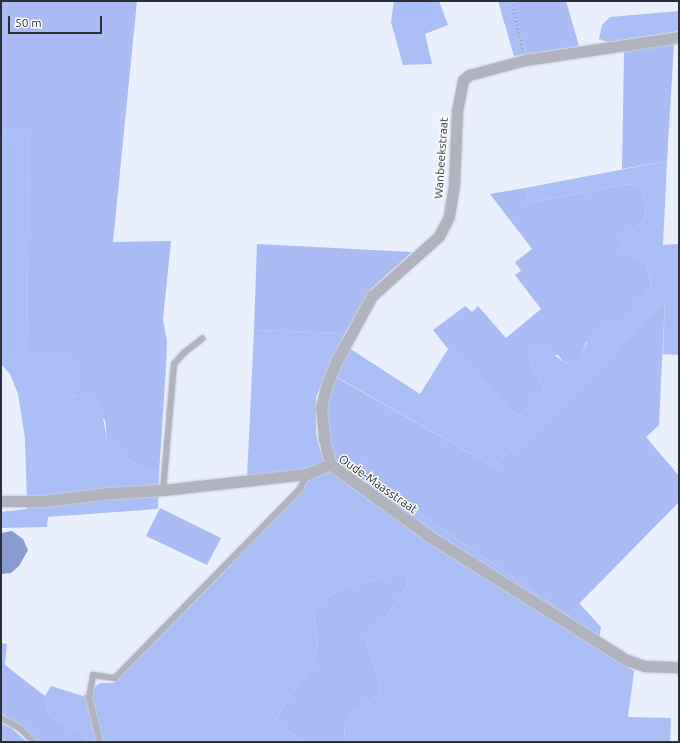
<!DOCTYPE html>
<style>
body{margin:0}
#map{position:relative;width:680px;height:743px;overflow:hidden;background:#eaeffd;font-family:Ubuntu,sans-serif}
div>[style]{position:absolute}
.green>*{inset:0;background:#aabcf3}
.forest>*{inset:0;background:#acbef6}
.water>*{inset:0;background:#8a9bd1}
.path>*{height:2.5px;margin-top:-1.25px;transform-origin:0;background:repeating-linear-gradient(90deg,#9fa3af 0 1px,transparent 0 4px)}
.roads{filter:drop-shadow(0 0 1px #c8ccda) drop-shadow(0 0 1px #c8ccda)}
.lane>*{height:5.5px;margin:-2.75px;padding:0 2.75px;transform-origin:2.75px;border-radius:2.75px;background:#b1b4be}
.street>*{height:11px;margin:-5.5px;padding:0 5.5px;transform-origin:5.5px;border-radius:5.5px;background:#b1b4be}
span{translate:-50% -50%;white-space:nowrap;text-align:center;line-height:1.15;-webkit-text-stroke:3px #fdfdfd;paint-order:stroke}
.street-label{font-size:12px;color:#2c2f38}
.frame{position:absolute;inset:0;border:2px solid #2c2f38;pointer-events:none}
.scale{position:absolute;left:8px;top:16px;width:94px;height:18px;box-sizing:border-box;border:2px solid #2c2f38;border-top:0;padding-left:5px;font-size:12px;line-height:14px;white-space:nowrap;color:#2c2f38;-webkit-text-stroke:3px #fdfdfd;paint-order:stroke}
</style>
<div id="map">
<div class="green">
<div style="clip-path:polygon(1px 1px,137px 1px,113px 242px,171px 241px,163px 320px,167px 341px,166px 369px,159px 473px,130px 461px,113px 448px,107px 439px,105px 420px,27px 356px,29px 131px,1px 128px)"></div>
<div style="clip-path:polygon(511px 1px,566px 1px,579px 46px,527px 54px)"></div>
<div style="clip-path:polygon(674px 44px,667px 161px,622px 169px,624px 51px)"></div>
<div style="clip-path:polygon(629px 184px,641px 189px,646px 205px,644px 220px,624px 238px,621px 249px,647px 264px,651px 286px,626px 319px,586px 342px,581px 358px,571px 363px,563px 362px,558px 355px,528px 353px,533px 368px,545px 389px,518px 417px,448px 349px,433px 330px,465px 306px,472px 312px,478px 306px,506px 338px,541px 309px,515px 275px,521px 271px,515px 262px,532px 249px,490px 194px,525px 188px,528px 203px)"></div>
<div style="clip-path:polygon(257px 244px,412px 252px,371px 289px,345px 333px,254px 330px)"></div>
<div style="clip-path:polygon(665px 300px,659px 425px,646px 437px,679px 476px,679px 502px,568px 615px,339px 458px,333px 466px,326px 418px,328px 397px,334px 376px,494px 467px)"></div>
<div style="clip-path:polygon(160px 508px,221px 538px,207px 565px,146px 536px)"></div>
<div style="clip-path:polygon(404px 572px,408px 584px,382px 624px,366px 640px,379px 679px,380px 693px,352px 714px,344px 725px,345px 742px,305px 742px,281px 727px,276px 720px,286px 700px,311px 669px,318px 645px,314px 613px,318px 603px,347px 586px)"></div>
<div style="clip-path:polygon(1px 665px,5px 665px,45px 696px,47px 710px,60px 724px,84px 734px,86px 742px,38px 742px,1px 713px)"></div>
<div style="clip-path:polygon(1px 723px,11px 728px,27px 742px,1px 742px)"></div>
</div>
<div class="forest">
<div style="clip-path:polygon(394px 1px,439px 1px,448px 25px,425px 34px,432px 64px,403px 65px,391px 22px)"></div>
<div style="clip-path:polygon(498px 1px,511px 1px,527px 54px,514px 56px)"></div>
<div style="clip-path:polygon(679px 11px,679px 31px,608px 42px,599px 39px,602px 25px,610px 17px)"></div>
<div style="clip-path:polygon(1px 128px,29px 130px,27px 356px,74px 358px,74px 396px,99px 398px,107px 439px,113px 448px,130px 461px,159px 473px,158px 509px,48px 517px,47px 527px,1px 528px,1px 512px,27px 509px,25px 438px,18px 394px,10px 374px,1px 364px)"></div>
<div style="clip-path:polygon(667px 161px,663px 245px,679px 244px,679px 355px,663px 354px,665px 300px,494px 467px,335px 376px,349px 348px,420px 394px,448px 349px,518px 417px,545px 389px,533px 368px,528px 353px,531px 345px,543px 345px,563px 362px,571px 363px,581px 357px,591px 332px,601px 324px,626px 319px,651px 286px,647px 264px,621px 249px,624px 238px,644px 220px,646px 205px,641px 189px,629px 184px,528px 203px,525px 188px)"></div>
<div style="clip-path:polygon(254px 330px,345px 333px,316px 397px,316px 435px,327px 473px,339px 458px,568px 615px,579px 603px,601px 627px,598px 648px,634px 671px,628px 717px,671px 718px,670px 742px,345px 742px,344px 725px,352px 714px,380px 693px,379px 679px,366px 640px,382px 624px,408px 584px,404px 572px,347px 586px,318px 603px,314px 613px,318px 645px,311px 669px,286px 700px,276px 720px,281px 727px,305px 742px,86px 742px,84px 734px,60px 724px,47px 710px,45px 696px,51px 686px,83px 696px,100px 683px,114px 683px,302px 490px,300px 480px,276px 474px,247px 477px)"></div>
<div style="clip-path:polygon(1px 643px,7px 644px,5px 665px,1px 665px)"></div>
</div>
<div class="water">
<div style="clip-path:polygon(12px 531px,23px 539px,28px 550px,19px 566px,11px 573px,1px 574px,1px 533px)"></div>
</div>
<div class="path">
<div style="left:512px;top:1px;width:50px;rotate:77.3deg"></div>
</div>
<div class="roads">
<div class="lane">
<div style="left:163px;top:490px;width:126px;rotate:-85deg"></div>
<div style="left:174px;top:364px;width:15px;rotate:-48deg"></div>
<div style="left:184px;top:353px;width:23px;rotate:-38deg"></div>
<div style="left:1px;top:718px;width:21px;rotate:28deg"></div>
<div style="left:20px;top:728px;width:20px;rotate:45deg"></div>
<div style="left:100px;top:742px;width:45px;rotate:-104deg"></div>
<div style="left:89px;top:698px;width:23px;rotate:-80deg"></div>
<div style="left:93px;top:675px;width:22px;rotate:8deg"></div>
<div style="left:115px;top:678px;width:264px;rotate:-45.6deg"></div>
<div style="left:300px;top:489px;width:16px;rotate:-63deg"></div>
</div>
<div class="street">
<div style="left:330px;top:464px;width:26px;rotate:-103deg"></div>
<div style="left:324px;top:439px;width:32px;rotate:-95deg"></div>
<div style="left:321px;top:407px;width:21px;rotate:-76deg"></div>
<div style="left:326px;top:387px;width:29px;rotate:-68deg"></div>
<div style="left:337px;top:360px;width:73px;rotate:-61.3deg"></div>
<div style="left:372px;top:296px;width:90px;rotate:-41.8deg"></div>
<div style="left:439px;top:236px;width:22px;rotate:-63deg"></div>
<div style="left:449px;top:216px;width:30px;rotate:-81deg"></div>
<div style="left:454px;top:186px;width:75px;rotate:-87.7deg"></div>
<div style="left:457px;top:111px;width:32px;rotate:-79deg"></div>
<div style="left:463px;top:80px;width:8px;rotate:-40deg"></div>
<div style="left:469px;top:75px;width:58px;rotate:-15deg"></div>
<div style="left:525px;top:60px;width:156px;rotate:-8.5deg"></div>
<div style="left:330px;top:464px;width:122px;rotate:36deg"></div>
<div style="left:429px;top:536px;width:234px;rotate:32.1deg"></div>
<div style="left:627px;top:660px;width:18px;rotate:19deg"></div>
<div style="left:644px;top:666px;width:35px;rotate:2deg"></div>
<div style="left:1px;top:501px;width:43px"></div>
<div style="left:44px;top:501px;width:66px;rotate:-6.9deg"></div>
<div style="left:110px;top:493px;width:53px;rotate:-3.2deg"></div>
<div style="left:163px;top:490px;width:145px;rotate:-6.3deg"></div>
<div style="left:307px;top:474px;width:25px;rotate:-23deg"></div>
</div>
</div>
<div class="street-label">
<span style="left:441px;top:158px;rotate:-86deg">Wanbeekstraat</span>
<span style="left:378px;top:484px;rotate:35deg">Oude-Maasstraat</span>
</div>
<div class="frame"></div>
<div class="scale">50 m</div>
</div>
